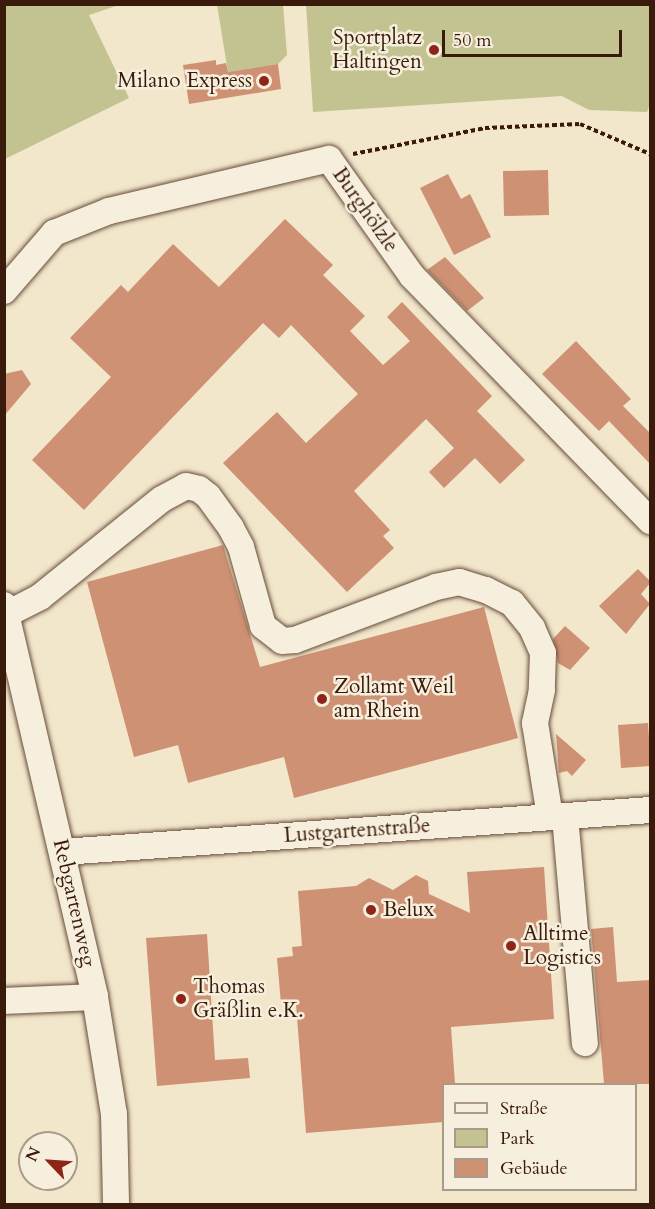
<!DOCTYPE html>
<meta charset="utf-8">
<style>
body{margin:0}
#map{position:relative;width:655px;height:1209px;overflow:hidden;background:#f2e6cb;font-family:Cardo,serif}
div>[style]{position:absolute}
.green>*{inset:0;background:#c3c392}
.building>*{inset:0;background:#ce9174}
.path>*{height:4px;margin-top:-2px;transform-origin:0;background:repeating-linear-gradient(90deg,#3a1a0a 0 4.5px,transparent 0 7.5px)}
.roads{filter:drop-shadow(0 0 2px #684d3a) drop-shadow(0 0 2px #684d3a)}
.minor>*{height:26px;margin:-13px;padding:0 13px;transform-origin:13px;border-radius:13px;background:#f7efdd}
.dots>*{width:16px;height:16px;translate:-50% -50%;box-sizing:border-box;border:3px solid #f7efdd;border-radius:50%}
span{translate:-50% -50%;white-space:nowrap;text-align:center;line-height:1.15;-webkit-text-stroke:5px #f7efdd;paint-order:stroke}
.poi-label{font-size:21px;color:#3a1a0a}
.right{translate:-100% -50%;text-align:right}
.left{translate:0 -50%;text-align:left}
.street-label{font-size:21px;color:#3a1a0a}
.frame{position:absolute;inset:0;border:6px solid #3a1a0a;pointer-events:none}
.legend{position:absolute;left:442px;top:1083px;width:195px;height:108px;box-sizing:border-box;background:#f7efdd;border:2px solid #ab9a89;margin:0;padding:8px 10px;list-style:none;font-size:18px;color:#3a1a0a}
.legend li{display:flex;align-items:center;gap:12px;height:30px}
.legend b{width:30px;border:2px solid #ab9a89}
.north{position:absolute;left:18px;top:1131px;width:60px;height:60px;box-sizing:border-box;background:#f7efdd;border:2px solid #ab9a89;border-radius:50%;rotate:295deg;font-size:16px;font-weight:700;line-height:24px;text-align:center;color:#3a1a0a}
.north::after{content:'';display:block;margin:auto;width:21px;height:27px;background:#8f2418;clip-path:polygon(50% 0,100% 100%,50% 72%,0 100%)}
.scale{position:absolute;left:442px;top:30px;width:180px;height:27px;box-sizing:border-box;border:3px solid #3a1a0a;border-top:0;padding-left:8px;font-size:18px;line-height:21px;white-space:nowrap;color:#3a1a0a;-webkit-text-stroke:4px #f7efdd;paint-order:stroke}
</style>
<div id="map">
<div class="green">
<div style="clip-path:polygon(5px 4px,119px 5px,89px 15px,129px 98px,5px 159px)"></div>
<div style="clip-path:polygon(217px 5px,283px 5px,287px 55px,278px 64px,228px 72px)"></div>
<div style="clip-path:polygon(306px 5px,650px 5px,650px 105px,647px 112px,589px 110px,562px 96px,313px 112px)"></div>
</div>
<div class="building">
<div style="clip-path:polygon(216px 60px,216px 65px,226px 63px,228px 72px,278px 64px,281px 89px,189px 104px,183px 65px)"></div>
<div style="clip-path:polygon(548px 170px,549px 215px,504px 216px,503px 171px)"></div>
<div style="clip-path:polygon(448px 174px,461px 199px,470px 194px,491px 237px,454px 255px,420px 188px)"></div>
<div style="clip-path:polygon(285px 219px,333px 265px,323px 275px,365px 316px,350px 331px,383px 365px,410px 341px,387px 317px,402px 302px,492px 396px,477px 411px,525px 460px,500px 484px,475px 458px,444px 488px,429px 472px,454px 448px,426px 419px,354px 491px,390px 530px,383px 536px,394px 548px,347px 592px,223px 463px,277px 412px,306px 443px,358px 394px,291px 325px,279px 338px,263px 323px,84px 510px,32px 460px,111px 377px,70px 338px,121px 285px,128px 292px,173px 244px,219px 287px)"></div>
<div style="clip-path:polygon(445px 257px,484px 298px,467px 311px,427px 270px)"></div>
<div style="clip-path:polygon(576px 341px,631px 399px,623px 406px,651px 434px,651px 465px,609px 421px,599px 431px,542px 374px)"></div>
<div style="clip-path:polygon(22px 370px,31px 384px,4px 416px,4px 374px)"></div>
<div style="clip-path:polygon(223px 545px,260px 667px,484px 607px,518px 738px,294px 798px,284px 757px,188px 783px,178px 745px,134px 757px,87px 582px)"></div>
<div style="clip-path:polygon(638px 569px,651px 582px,641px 594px,650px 604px,626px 634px,599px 606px)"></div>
<div style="clip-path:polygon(565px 626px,590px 648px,570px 670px,558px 663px,553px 639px)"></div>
<div style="clip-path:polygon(648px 723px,651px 766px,621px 768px,618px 725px)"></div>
<div style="clip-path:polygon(556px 734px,586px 760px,572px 776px,567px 771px,559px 773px)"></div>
<div style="clip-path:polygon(544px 867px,554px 1019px,451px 1027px,455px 1084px,444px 1084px,444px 1122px,306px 1133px,296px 1004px,281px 1004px,277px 958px,293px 956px,292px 947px,302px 946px,298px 891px,356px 886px,369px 878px,393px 890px,416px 875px,428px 881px,429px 894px,470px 913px,467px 872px)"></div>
<div style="clip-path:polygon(613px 927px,617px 982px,651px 980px,651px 1084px,604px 1084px,591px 929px)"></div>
<div style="clip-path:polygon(207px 934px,215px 1060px,248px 1058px,250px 1078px,157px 1086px,146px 938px)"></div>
</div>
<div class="path">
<div style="left:353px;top:154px;width:135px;rotate:-11.1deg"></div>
<div style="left:485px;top:128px;width:95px;rotate:-2.4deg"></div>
<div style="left:580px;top:124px;width:76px;rotate:23.2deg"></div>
</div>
<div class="roads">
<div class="minor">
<div style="left:4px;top:291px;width:77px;rotate:-49.2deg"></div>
<div style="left:54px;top:233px;width:59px;rotate:-21.8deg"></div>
<div style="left:109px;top:211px;width:226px;rotate:-13.3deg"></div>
<div style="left:329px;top:159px;width:143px;rotate:54.6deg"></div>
<div style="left:412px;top:276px;width:342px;rotate:45.8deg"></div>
<div style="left:4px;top:605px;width:402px;rotate:76.9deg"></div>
<div style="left:95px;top:997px;width:119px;rotate:80.8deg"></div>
<div style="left:114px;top:1114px;width:90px;rotate:88.7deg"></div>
<div style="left:7px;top:614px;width:37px;rotate:-27deg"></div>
<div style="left:40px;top:597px;width:156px;rotate:-38.8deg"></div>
<div style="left:162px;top:499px;width:27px;rotate:-28deg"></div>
<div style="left:186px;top:486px;width:13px;rotate:13deg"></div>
<div style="left:199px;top:489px;width:11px;rotate:38deg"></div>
<div style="left:208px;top:496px;width:39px;rotate:54deg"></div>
<div style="left:231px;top:528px;width:21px;rotate:62deg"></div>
<div style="left:241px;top:547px;width:82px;rotate:74.4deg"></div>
<div style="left:263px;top:626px;width:24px;rotate:38deg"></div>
<div style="left:282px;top:641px;width:13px;rotate:-4deg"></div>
<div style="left:295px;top:640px;width:151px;rotate:-20.6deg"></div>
<div style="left:436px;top:587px;width:24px;rotate:-12deg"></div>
<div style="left:459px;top:582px;width:28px;rotate:17deg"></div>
<div style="left:486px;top:590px;width:29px;rotate:27deg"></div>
<div style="left:512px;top:603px;width:32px;rotate:51deg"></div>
<div style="left:532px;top:628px;width:27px;rotate:66deg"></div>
<div style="left:543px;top:653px;width:37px;rotate:92deg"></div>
<div style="left:542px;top:690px;width:34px;rotate:102deg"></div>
<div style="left:535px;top:723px;width:95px;rotate:80.9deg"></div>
<div style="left:565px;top:816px;width:228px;rotate:85deg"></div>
<div style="left:63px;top:852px;width:589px;rotate:-4.09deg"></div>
<div style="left:4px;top:1001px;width:91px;rotate:-2.5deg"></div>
</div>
</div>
<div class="dots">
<div style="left:434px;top:50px;background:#8f2418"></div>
<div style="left:264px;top:81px;background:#8f2418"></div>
<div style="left:322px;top:699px;background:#8f2418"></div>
<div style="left:371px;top:910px;background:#8f2418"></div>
<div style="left:511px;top:946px;background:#8f2418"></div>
<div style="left:181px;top:999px;background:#8f2418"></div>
</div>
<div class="poi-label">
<span class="right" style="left:422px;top:50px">Sportplatz<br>Haltingen</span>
<span class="right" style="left:252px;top:81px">Milano Express</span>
<span class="left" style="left:334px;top:699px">Zollamt Weil<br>am Rhein</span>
<span class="left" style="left:383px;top:910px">Belux</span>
<span class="left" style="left:523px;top:946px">Alltime<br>Logistics</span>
<span class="left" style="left:193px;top:999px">Thomas<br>Gräßlin e.K.</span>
</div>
<div class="street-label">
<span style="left:365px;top:210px;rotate:55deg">Burghölzle</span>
<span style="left:357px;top:831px;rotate:-4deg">Lustgartenstraße</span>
<span style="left:74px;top:903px;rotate:77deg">Rebgartenweg</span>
</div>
<div class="frame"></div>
<ul class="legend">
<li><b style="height:8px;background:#f7efdd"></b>Straße</li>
<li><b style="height:16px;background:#c3c392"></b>Park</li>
<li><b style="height:16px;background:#ce9174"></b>Gebäude</li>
</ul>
<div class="north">N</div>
<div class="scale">50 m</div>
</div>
